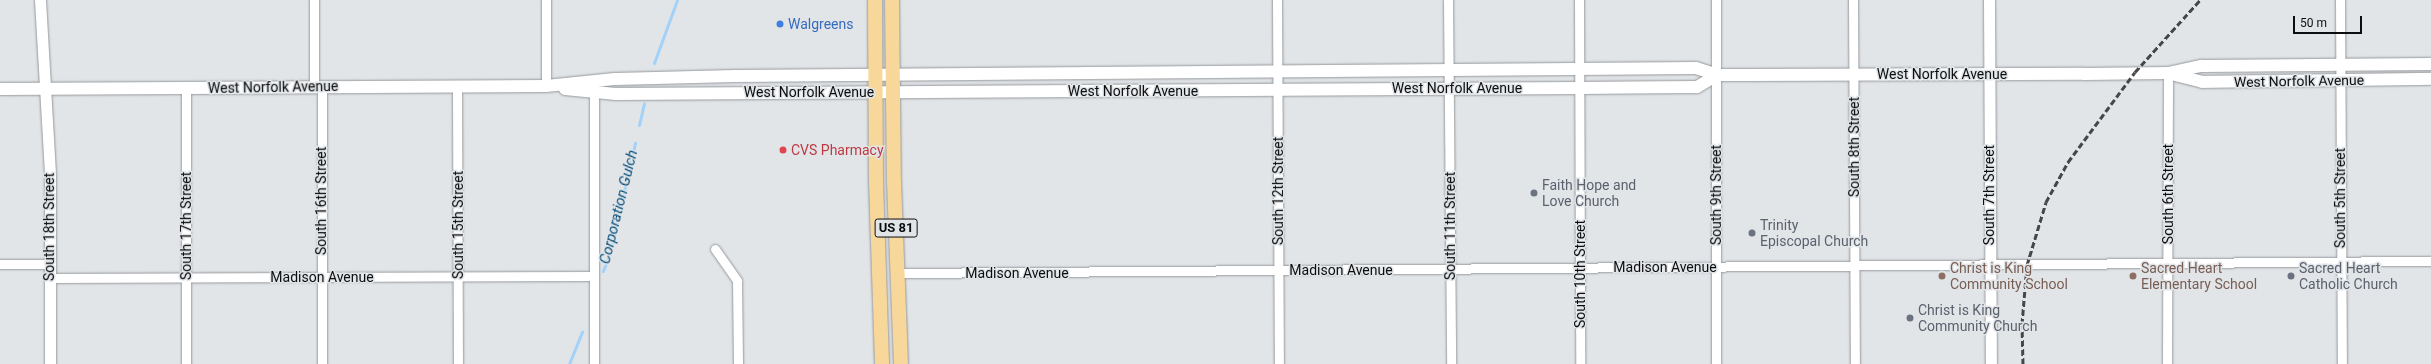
<!DOCTYPE html>
<style>
body{margin:0}
#map{position:relative;width:2431px;height:364px;overflow:hidden;background:#e2e5e8;font-family:Roboto,sans-serif}
div>[style]{position:absolute}
.stream>*{height:3px;margin:-1.5px;padding:0 1.5px;transform-origin:1.5px;border-radius:1.5px;background:#a2d1f9}
.roads{filter:drop-shadow(0 0 1px #96999c) drop-shadow(0 0 1px #96999c)}
.minor>*{height:9px;margin:-4.5px;padding:0 4.5px;transform-origin:4.5px;border-radius:4.5px;background:#fff}
.tertiary>*{height:11px;margin:-5.5px;padding:0 5.5px;transform-origin:5.5px;border-radius:5.5px;background:#fff}
.secondary>*{height:12px;margin:-6px;padding:0 6px;transform-origin:6px;border-radius:6px;background:#fff}
.trunk>*{height:14px;margin:-7px;padding:0 7px;transform-origin:7px;border-radius:7px;background:#f8d79b}
.rail>*{height:3px;margin-top:-1.5px;transform-origin:0;background:repeating-linear-gradient(90deg,#444647 0 6px,transparent 0 9px)}
.dots>*{width:11px;height:11px;translate:-50% -50%;box-sizing:border-box;border:2px solid #e2e5e8;border-radius:50%}
span{translate:-50% -50%;white-space:nowrap;text-align:center;line-height:1.15;-webkit-text-stroke:3px #e2e5e8;paint-order:stroke}
.shield-label span{padding:1px 3px;background:#e2e5e8;border:1px solid;border-radius:3px;-webkit-text-stroke-width:0}
.shield-label{font-size:13px;color:#0c0d0e;font-weight:700}
.shop-label{font-size:14px;color:#366cbe}
.left{translate:0 -50%;text-align:left}
.street-label{font-size:14px;color:#0c0d0e}
.health-label{font-size:14px;color:#be3a42}
.worship-label{font-size:14px;color:#5b616d}
.education-label{font-size:14px;color:#785e54}
.water-label{font-size:15px;color:#044d7a;font-style:italic}
.scale{position:absolute;left:2293px;top:16px;width:69px;height:18px;box-sizing:border-box;border:2px solid #0c0d0e;border-top:0;padding-left:5px;font-size:12px;line-height:14px;white-space:nowrap;color:#0c0d0e;-webkit-text-stroke:3px #e2e5e8;paint-order:stroke}
</style>
<div id="map">
<div class="stream">
<div style="left:654px;top:63px;width:67px;rotate:-69.9deg"></div>
<div style="left:639px;top:125px;width:22px;rotate:-77deg"></div>
<div style="left:603px;top:271px;width:19px;rotate:-69deg"></div>
<div style="left:610px;top:253px;width:113px;rotate:-77.2deg"></div>
<div style="left:569px;top:364px;width:35px;rotate:-68deg"></div>
</div>
<div class="roads">
<div class="minor">
<div style="left:314px;top:0;width:87px;rotate:90deg"></div>
<div style="left:546px;top:0;width:86px;rotate:90deg"></div>
<div style="left:1277px;top:0;width:364px;rotate:89.7deg"></div>
<div style="left:1448px;top:0;width:364px;rotate:89.5deg"></div>
<div style="left:1579px;top:0;width:364px;rotate:89.8deg"></div>
<div style="left:1716px;top:0;width:364px;rotate:90deg"></div>
<div style="left:1853px;top:0;width:364px;rotate:89.7deg"></div>
<div style="left:2340px;top:0;width:364px;rotate:89.7deg"></div>
<div style="left:457px;top:86px;width:278px;rotate:89.8deg"></div>
<div style="left:186px;top:89px;width:275px;rotate:90deg"></div>
<div style="left:715px;top:249px;width:39px;rotate:55deg"></div>
<div style="left:737px;top:281px;width:83px;rotate:89.3deg"></div>
<div style="left:0;top:264px;width:49px"></div>
<div style="left:898px;top:273px;width:1533px;rotate:-0.45deg"></div>
<div style="left:50px;top:278px;width:544px;rotate:-0.21deg"></div>
<div style="left:322px;top:364px;width:277px;rotate:-90deg"></div>
<div style="left:594px;top:364px;width:272px;rotate:-90deg"></div>
<div style="left:2167px;top:364px;width:291px;rotate:-89.8deg"></div>
</div>
<div class="tertiary">
<div style="left:40px;top:0;width:176px;rotate:86.7deg"></div>
<div style="left:50px;top:176px;width:188px;rotate:90deg"></div>
<div style="left:1989px;top:0;width:364px;rotate:89.7deg"></div>
</div>
<div class="secondary">
<div style="left:2171px;top:74px;width:32px;rotate:14deg"></div>
<div style="left:2202px;top:82px;width:229px;rotate:-0.8deg"></div>
<div style="left:0;top:89px;width:546px;rotate:-0.31deg"></div>
<div style="left:546px;top:86px;width:69px;rotate:-5.8deg"></div>
<div style="left:615px;top:79px;width:120px;rotate:-1.4deg"></div>
<div style="left:735px;top:76px;width:961px;rotate:-0.48deg"></div>
<div style="left:1696px;top:68px;width:22px;rotate:18deg"></div>
<div style="left:1717px;top:75px;width:367px;rotate:-0.2deg"></div>
<div style="left:2084px;top:74px;width:84px;rotate:-0.7deg"></div>
<div style="left:2168px;top:73px;width:35px;rotate:-12deg"></div>
<div style="left:2202px;top:66px;width:229px;rotate:-0.5deg"></div>
<div style="left:565px;top:89px;width:51px;rotate:5.6deg"></div>
<div style="left:616px;top:94px;width:964px;rotate:-0.36deg"></div>
<div style="left:1580px;top:88px;width:117px;rotate:-0.5deg"></div>
<div style="left:1697px;top:87px;width:23px;rotate:-31deg"></div>
</div>
<div class="trunk">
<div style="left:875px;top:0;width:182px;rotate:89.7deg"></div>
<div style="left:876px;top:182px;width:182px;rotate:88.1deg"></div>
<div style="left:892px;top:0;width:182px;rotate:89.4deg"></div>
<div style="left:894px;top:182px;width:182px;rotate:87.8deg"></div>
</div>
</div>
<div class="rail">
<div style="left:2023px;top:364px;width:40px;rotate:-91.4deg"></div>
<div style="left:2022px;top:324px;width:59px;rotate:-85.2deg"></div>
<div style="left:2027px;top:265px;width:66px;rotate:-73.2deg"></div>
<div style="left:2046px;top:202px;width:46px;rotate:-61.2deg"></div>
<div style="left:2068px;top:162px;width:112px;rotate:-53.3deg"></div>
<div style="left:2135px;top:72px;width:97px;rotate:-47.9deg"></div>
</div>
<div class="dots">
<div style="left:780px;top:24px;background:#3f7fe0"></div>
<div style="left:783px;top:150px;background:#e0444e"></div>
<div style="left:1534px;top:193px;background:#6b7280"></div>
<div style="left:1752px;top:233px;background:#6b7280"></div>
<div style="left:1942px;top:276px;background:#8d6e63"></div>
<div style="left:2133px;top:276px;background:#8d6e63"></div>
<div style="left:2291px;top:276px;background:#6b7280"></div>
<div style="left:1910px;top:318px;background:#6b7280"></div>
</div>
<div class="shield-label">
<span style="left:896px;top:228px">US 81</span>
</div>
<div class="shop-label">
<span class="left" style="left:788px;top:24px">Walgreens</span>
</div>
<div class="street-label">
<span style="left:1942px;top:74px">West Norfolk Avenue</span>
<span style="left:2299px;top:81px;rotate:-1deg">West Norfolk Avenue</span>
<span style="left:273px;top:87px;rotate:-1deg">West Norfolk Avenue</span>
<span style="left:1457px;top:88px">West Norfolk Avenue</span>
<span style="left:1133px;top:91px">West Norfolk Avenue</span>
<span style="left:809px;top:92px">West Norfolk Avenue</span>
<span style="left:1854px;top:147px;rotate:-90deg">South 8th Street</span>
<span style="left:1278px;top:191px;rotate:-90deg">South 12th Street</span>
<span style="left:2168px;top:194px;rotate:-90deg">South 6th Street</span>
<span style="left:1716px;top:195px;rotate:-90deg">South 9th Street</span>
<span style="left:1989px;top:195px;rotate:-90deg">South 7th Street</span>
<span style="left:2340px;top:198px;rotate:-90deg">South 5th Street</span>
<span style="left:321px;top:201px;rotate:-90deg">South 16th Street</span>
<span style="left:458px;top:225px;rotate:-90deg">South 15th Street</span>
<span style="left:186px;top:226px;rotate:-90deg">South 17th Street</span>
<span style="left:1450px;top:226px;rotate:-90deg">South 11th Street</span>
<span style="left:49px;top:227px;rotate:-90deg">South 18th Street</span>
<span style="left:1665px;top:267px">Madison Avenue</span>
<span style="left:1341px;top:270px">Madison Avenue</span>
<span style="left:1017px;top:273px">Madison Avenue</span>
<span style="left:1580px;top:274px;rotate:-90deg">South 10th Street</span>
<span style="left:322px;top:277px">Madison Avenue</span>
</div>
<div class="health-label">
<span class="left" style="left:791px;top:150px">CVS Pharmacy</span>
</div>
<div class="worship-label">
<span class="left" style="left:1542px;top:193px">Faith Hope and<br>Love Church</span>
<span class="left" style="left:1760px;top:233px">Trinity<br>Episcopal Church</span>
<span class="left" style="left:2299px;top:276px">Sacred Heart<br>Catholic Church</span>
<span class="left" style="left:1918px;top:318px">Christ is King<br>Community Church</span>
</div>
<div class="education-label">
<span class="left" style="left:1950px;top:276px">Christ is King<br>Community School</span>
<span class="left" style="left:2141px;top:276px">Sacred Heart<br>Elementary School</span>
</div>
<div class="water-label">
<span style="left:619px;top:207px;rotate:-76deg">Corporation Gulch</span>
</div>
<div class="scale">50 m</div>
</div>
